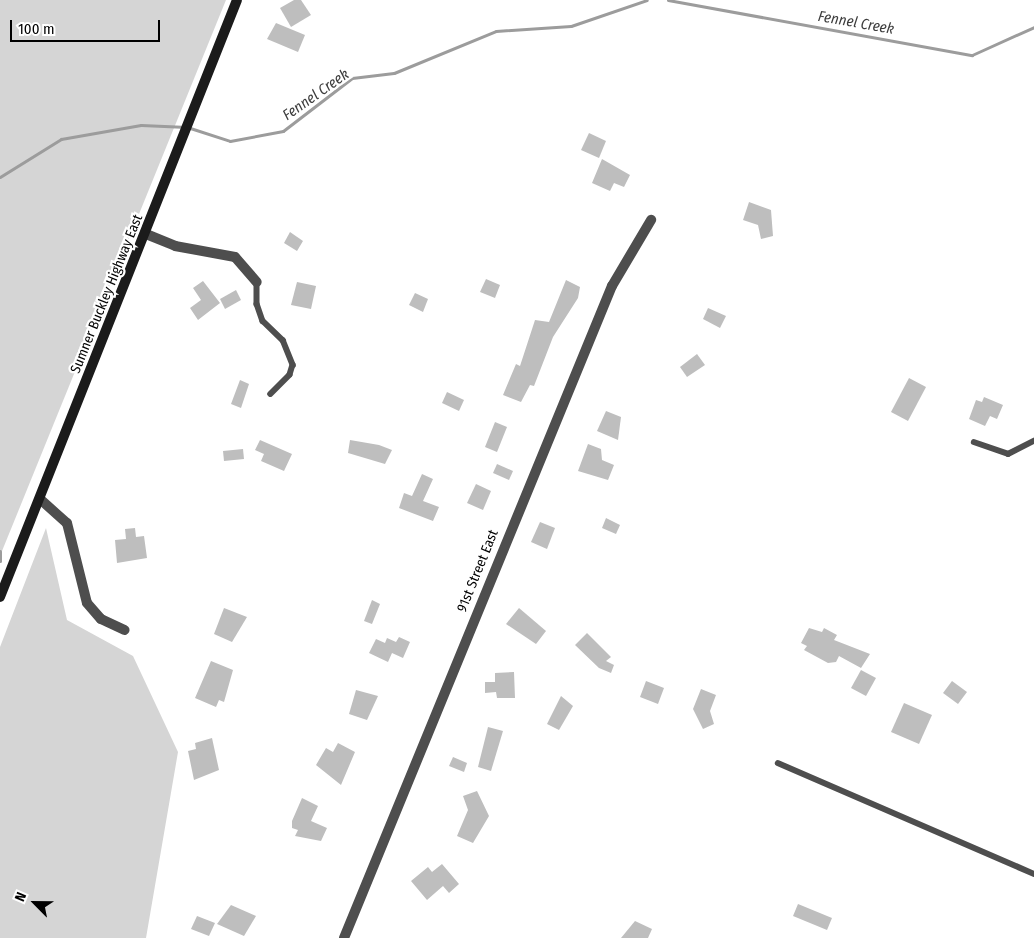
<!DOCTYPE html>
<style>
body{margin:0}
#map{position:relative;width:1034px;height:938px;overflow:hidden;background:#fff;font-family:"Fira Sans Condensed",sans-serif}
div>[style]{position:absolute}
.green>*{inset:0;background:#d5d5d5}
.stream>*{height:3px;margin:-1.5px;padding:0 1.5px;transform-origin:1.5px;border-radius:1.5px;background:#9c9c9c}
.building>*{inset:0;background:#bebebe}
.lane>*{height:5.5px;margin:-2.75px;padding:0 2.75px;transform-origin:2.75px;border-radius:2.75px;background:#4e4e4e}
.street>*{height:10px;margin:-5px;padding:0 5px;transform-origin:5px;border-radius:5px;background:#4e4e4e}
.secondary>*{height:10px;margin:-5px;padding:0 5px;transform-origin:5px;border-radius:5px;background:#1b1b1b}
span{translate:-50% -50%;white-space:nowrap;text-align:center;line-height:1.15;-webkit-text-stroke:4.5px #fff;paint-order:stroke}
.street-label{font-size:14px;color:#000}
.water-label{font-size:15px;color:#3d3d3d;font-style:italic}
.north{position:absolute;left:10px;top:878px;width:50px;height:50px;-webkit-text-stroke:4px #fff;paint-order:stroke;rotate:293deg;font-size:14px;font-weight:700;line-height:20px;text-align:center;color:#000}
.north::after{content:'';display:block;margin:auto;width:18px;height:22px;background:#000;clip-path:polygon(50% 0,100% 100%,50% 72%,0 100%)}
.scale{position:absolute;left:10px;top:20px;width:150px;height:22px;box-sizing:border-box;border:2px solid #000;border-top:0;padding-left:6px;font-size:15px;line-height:18px;white-space:nowrap;color:#000;-webkit-text-stroke:4px #fff;paint-order:stroke}
</style>
<div id="map">
<div class="green">
<div style="clip-path:polygon(0 0,226px 0,0 556px)"></div>
<div style="clip-path:polygon(46px 528px,67px 620px,133px 656px,178px 752px,146px 938px,0 938px,0 647px)"></div>
</div>
<div class="stream">
<div style="left:668px;top:0;width:309px;rotate:10.3deg"></div>
<div style="left:972px;top:55px;width:68px;rotate:-24.3deg"></div>
<div style="left:0;top:177px;width:72px;rotate:-31.9deg"></div>
<div style="left:61px;top:139px;width:81px;rotate:-9.9deg"></div>
<div style="left:141px;top:125px;width:46px;rotate:2.5deg"></div>
<div style="left:187px;top:127px;width:45px;rotate:18deg"></div>
<div style="left:230px;top:141px;width:54px;rotate:-10.7deg"></div>
<div style="left:283px;top:131px;width:87px;rotate:-37.5deg"></div>
<div style="left:352px;top:78px;width:42px;rotate:-6.8deg"></div>
<div style="left:394px;top:73px;width:110px;rotate:-22.4deg"></div>
<div style="left:496px;top:31px;width:75px;rotate:-3.8deg"></div>
<div style="left:571px;top:26px;width:80px;rotate:-18.9deg"></div>
<div style="left:0;top:551px;width:10px;rotate:90deg"></div>
</div>
<div class="building">
<div style="clip-path:polygon(294px 0,301px 0,311px 15px,291px 27px,280px 8px)"></div>
<div style="clip-path:polygon(276px 23px,305px 35px,298px 52px,267px 39px)"></div>
<div style="clip-path:polygon(589px 133px,606px 141px,599px 158px,581px 150px)"></div>
<div style="clip-path:polygon(602px 159px,630px 175px,624px 187px,614px 183px,610px 191px,592px 183px)"></div>
<div style="clip-path:polygon(749px 202px,771px 210px,773px 236px,761px 239px,758px 225px,743px 220px)"></div>
<div style="clip-path:polygon(290px 232px,303px 241px,297px 251px,284px 243px)"></div>
<div style="clip-path:polygon(486px 279px,500px 285px,495px 298px,480px 292px)"></div>
<div style="clip-path:polygon(566px 280px,580px 287px,578px 298px,553px 337px,534px 386px,530px 385px,521px 402px,503px 395px,516px 364px,520px 366px,535px 320px,549px 322px)"></div>
<div style="clip-path:polygon(203px 281px,220px 303px,198px 320px,190px 308px,201px 300px,193px 288px)"></div>
<div style="clip-path:polygon(297px 282px,316px 286px,311px 309px,291px 305px)"></div>
<div style="clip-path:polygon(236px 290px,241px 300px,225px 309px,220px 299px)"></div>
<div style="clip-path:polygon(415px 293px,428px 299px,423px 312px,409px 305px)"></div>
<div style="clip-path:polygon(708px 308px,726px 316px,720px 328px,703px 319px)"></div>
<div style="clip-path:polygon(697px 354px,705px 365px,687px 377px,680px 367px)"></div>
<div style="clip-path:polygon(909px 378px,926px 387px,908px 421px,891px 412px)"></div>
<div style="clip-path:polygon(240px 380px,249px 384px,241px 408px,231px 404px)"></div>
<div style="clip-path:polygon(447px 392px,464px 400px,459px 411px,442px 403px)"></div>
<div style="clip-path:polygon(984px 397px,1003px 405px,997px 419px,990px 416px,985px 426px,969px 419px,976px 400px,982px 402px)"></div>
<div style="clip-path:polygon(606px 411px,621px 417px,618px 440px,597px 431px)"></div>
<div style="clip-path:polygon(495px 422px,507px 427px,497px 452px,485px 447px)"></div>
<div style="clip-path:polygon(260px 440px,292px 454px,284px 471px,261px 461px,264px 454px,255px 450px)"></div>
<div style="clip-path:polygon(350px 440px,379px 445px,392px 450px,385px 464px,348px 453px)"></div>
<div style="clip-path:polygon(588px 444px,601px 449px,602px 460px,614px 465px,608px 480px,578px 471px)"></div>
<div style="clip-path:polygon(243px 449px,244px 459px,224px 461px,223px 451px)"></div>
<div style="clip-path:polygon(497px 464px,513px 471px,509px 480px,493px 473px)"></div>
<div style="clip-path:polygon(422px 474px,433px 479px,423px 501px,439px 507px,433px 521px,399px 508px,404px 493px,412px 496px)"></div>
<div style="clip-path:polygon(476px 484px,491px 491px,483px 510px,467px 503px)"></div>
<div style="clip-path:polygon(606px 518px,620px 525px,616px 534px,602px 528px)"></div>
<div style="clip-path:polygon(540px 522px,555px 528px,547px 549px,531px 542px)"></div>
<div style="clip-path:polygon(135px 528px,136px 537px,144px 536px,147px 558px,117px 563px,115px 540px,126px 539px,125px 529px)"></div>
<div style="clip-path:polygon(372px 600px,380px 604px,372px 624px,364px 621px)"></div>
<div style="clip-path:polygon(224px 608px,247px 617px,232px 642px,214px 634px)"></div>
<div style="clip-path:polygon(519px 608px,546px 631px,536px 644px,506px 624px)"></div>
<div style="clip-path:polygon(809px 628px,822px 632px,824px 628px,837px 635px,834px 640px,870px 654px,861px 668px,839px 656px,836px 662px,828px 663px,804px 650px,807px 646px,801px 643px)"></div>
<div style="clip-path:polygon(587px 633px,611px 657px,606px 661px,614px 665px,611px 673px,599px 668px,575px 645px)"></div>
<div style="clip-path:polygon(399px 637px,410px 642px,403px 658px,392px 653px,388px 662px,369px 653px,376px 639px,385px 643px,387px 638px,396px 642px)"></div>
<div style="clip-path:polygon(211px 661px,233px 670px,224px 702px,219px 700px,216px 707px,195px 698px)"></div>
<div style="clip-path:polygon(861px 670px,876px 678px,866px 696px,851px 688px)"></div>
<div style="clip-path:polygon(514px 672px,515px 698px,497px 698px,496px 692px,485px 693px,485px 682px,495px 682px,495px 673px)"></div>
<div style="clip-path:polygon(646px 681px,664px 688px,658px 704px,640px 697px)"></div>
<div style="clip-path:polygon(952px 681px,967px 692px,958px 704px,943px 693px)"></div>
<div style="clip-path:polygon(701px 689px,716px 695px,710px 711px,714px 724px,703px 729px,693px 709px)"></div>
<div style="clip-path:polygon(356px 690px,378px 696px,367px 720px,349px 714px)"></div>
<div style="clip-path:polygon(561px 696px,573px 706px,559px 730px,547px 724px)"></div>
<div style="clip-path:polygon(904px 703px,932px 715px,919px 744px,891px 732px)"></div>
<div style="clip-path:polygon(488px 727px,503px 731px,491px 771px,478px 767px)"></div>
<div style="clip-path:polygon(212px 738px,219px 770px,194px 780px,188px 751px,196px 749px,195px 743px)"></div>
<div style="clip-path:polygon(338px 743px,355px 752px,341px 785px,316px 765px,326px 748px,333px 752px)"></div>
<div style="clip-path:polygon(453px 757px,467px 763px,464px 772px,449px 766px)"></div>
<div style="clip-path:polygon(477px 791px,489px 816px,473px 843px,457px 836px,468px 810px,463px 796px)"></div>
<div style="clip-path:polygon(302px 798px,318px 806px,311px 821px,327px 828px,321px 841px,295px 836px,298px 830px,292px 828px,292px 821px)"></div>
<div style="clip-path:polygon(442px 864px,459px 884px,449px 893px,443px 886px,427px 900px,411px 881px,428px 867px,432px 872px)"></div>
<div style="clip-path:polygon(798px 904px,832px 918px,827px 930px,793px 916px)"></div>
<div style="clip-path:polygon(231px 905px,256px 916px,244px 936px,217px 924px)"></div>
<div style="clip-path:polygon(197px 916px,215px 923px,209px 936px,191px 929px)"></div>
<div style="clip-path:polygon(635px 921px,652px 929px,648px 938px,621px 938px)"></div>
</div>
<div class="lane">
<div style="left:257px;top:282px;width:22px;rotate:90deg"></div>
<div style="left:257px;top:304px;width:18px;rotate:71deg"></div>
<div style="left:263px;top:321px;width:28px;rotate:44deg"></div>
<div style="left:283px;top:340px;width:27px;rotate:68deg"></div>
<div style="left:293px;top:365px;width:10px;rotate:107deg"></div>
<div style="left:290px;top:375px;width:27px;rotate:135deg"></div>
<div style="left:974px;top:442px;width:36px;rotate:19deg"></div>
<div style="left:1008px;top:454px;width:29px;rotate:-27deg"></div>
<div style="left:778px;top:763px;width:279px;rotate:23.4deg"></div>
</div>
<div class="street">
<div style="left:146px;top:234px;width:31px;rotate:22deg"></div>
<div style="left:175px;top:246px;width:61px;rotate:10.4deg"></div>
<div style="left:235px;top:257px;width:33px;rotate:49deg"></div>
<div style="left:40px;top:499px;width:36px;rotate:42deg"></div>
<div style="left:67px;top:523px;width:82px;rotate:76deg"></div>
<div style="left:87px;top:603px;width:21px;rotate:49deg"></div>
<div style="left:101px;top:619px;width:26px;rotate:25deg"></div>
<div style="left:344px;top:938px;width:705px;rotate:-67.66deg"></div>
<div style="left:612px;top:286px;width:77px;rotate:-59.4deg"></div>
</div>
<div class="secondary">
<div style="left:0;top:597px;width:642px;rotate:-68.35deg"></div>
</div>
<div class="street-label">
<span style="left:107px;top:294px;rotate:-68deg">Sumner Buckley Highway East</span>
<span style="left:478px;top:571px;rotate:-68deg">91st Street East</span>
</div>
<div class="water-label">
<span style="left:856px;top:23px;rotate:10deg">Fennel Creek</span>
<span style="left:316px;top:95px;rotate:-35deg">Fennel Creek</span>
</div>
<div class="north">N</div>
<div class="scale">100 m</div>
</div>
